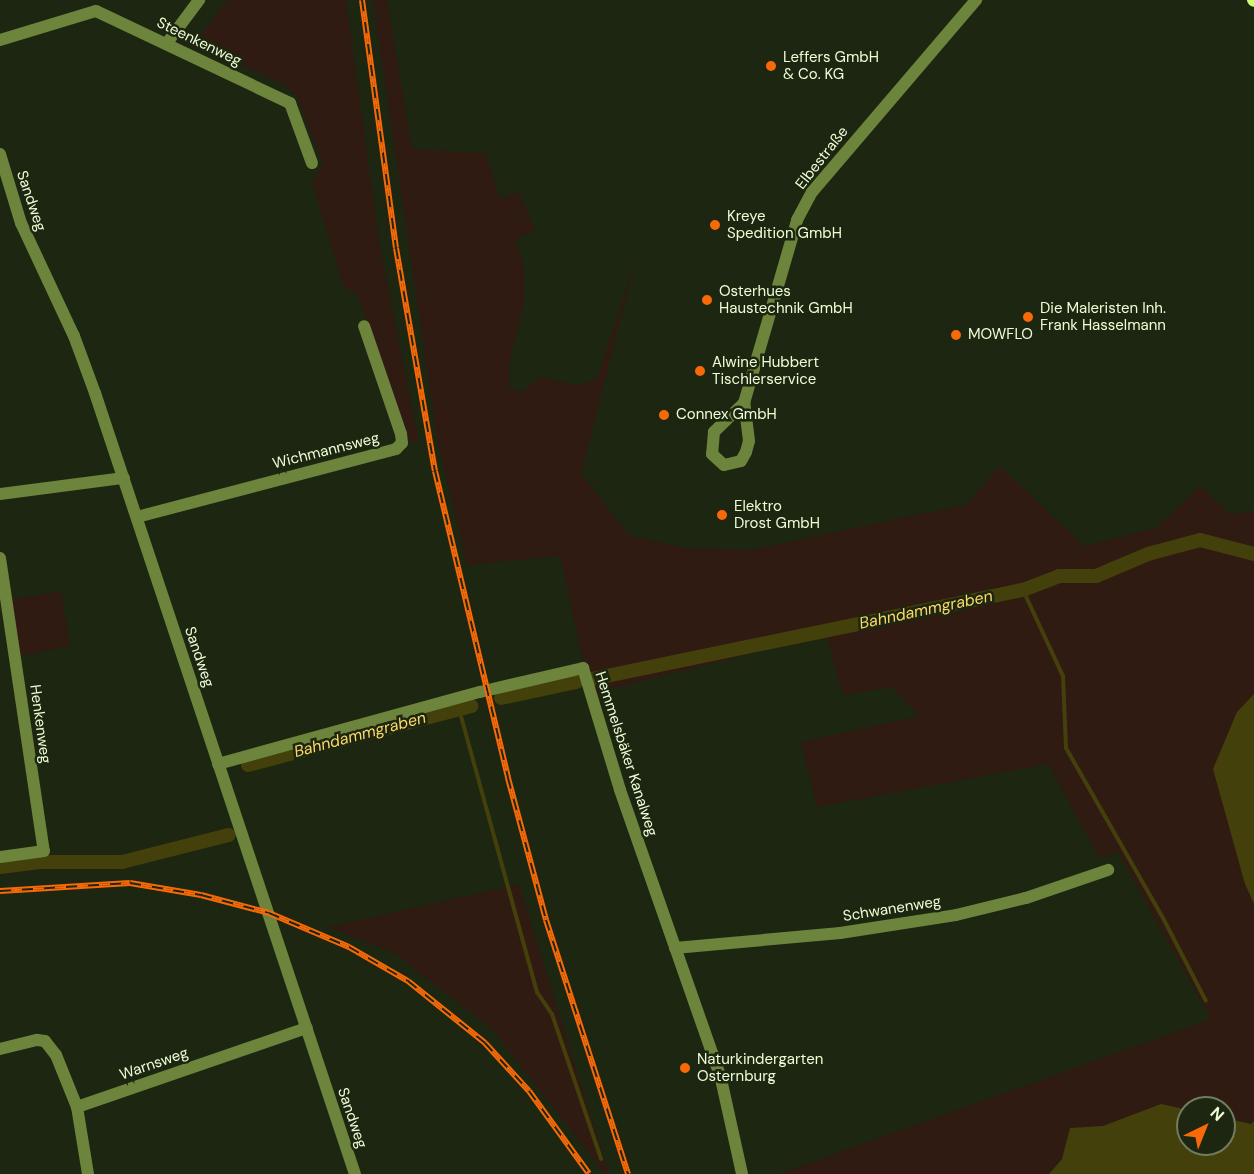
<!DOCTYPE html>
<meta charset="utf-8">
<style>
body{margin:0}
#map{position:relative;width:1254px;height:1174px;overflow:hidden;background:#1c2610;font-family:"DM Sans",sans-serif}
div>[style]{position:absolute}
.green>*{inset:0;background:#301b13}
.water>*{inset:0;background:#44400b}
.stream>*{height:4px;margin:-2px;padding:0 2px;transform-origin:2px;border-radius:2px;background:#44400b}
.canal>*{height:14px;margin:-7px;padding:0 7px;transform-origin:7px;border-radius:7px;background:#44400b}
.street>*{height:12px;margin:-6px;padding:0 6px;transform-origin:6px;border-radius:6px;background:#6c843c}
.secondary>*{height:12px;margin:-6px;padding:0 6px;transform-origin:6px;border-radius:6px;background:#cefc70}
.rail>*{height:6px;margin-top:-3px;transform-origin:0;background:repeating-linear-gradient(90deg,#1c2610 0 11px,#f96907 0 22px);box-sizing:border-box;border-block:2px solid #f96907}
.dots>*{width:16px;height:16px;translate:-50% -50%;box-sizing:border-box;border:3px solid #1c2610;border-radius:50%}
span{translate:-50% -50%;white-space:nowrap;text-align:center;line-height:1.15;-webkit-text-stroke:5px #1c2610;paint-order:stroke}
.street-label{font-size:15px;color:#edfed6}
.poi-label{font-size:15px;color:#edfed6}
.left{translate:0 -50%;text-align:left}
.water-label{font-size:16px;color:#fcd967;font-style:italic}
.north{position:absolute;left:1176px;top:1096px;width:60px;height:60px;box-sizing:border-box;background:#1c2610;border:2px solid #707c5f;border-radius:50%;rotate:43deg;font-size:16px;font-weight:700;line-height:24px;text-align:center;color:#edfed6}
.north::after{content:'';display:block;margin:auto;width:21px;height:27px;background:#f96907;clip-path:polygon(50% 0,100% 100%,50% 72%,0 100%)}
</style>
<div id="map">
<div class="green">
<div style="clip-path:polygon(228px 0,346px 0,380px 246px,419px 442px,410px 442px,357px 294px,343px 286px,312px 182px,323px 164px,297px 97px,282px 83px,193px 44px)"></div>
<div style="clip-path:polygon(373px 0,387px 0,412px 149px,486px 153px,500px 199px,519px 192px,535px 230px,515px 240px,524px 265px,524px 304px,510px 360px,509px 386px,517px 391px,524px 390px,541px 377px,579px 385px,597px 378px,637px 255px,581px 474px,629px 535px,685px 548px,751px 550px,967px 504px,1000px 466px,1084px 546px,1156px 528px,1200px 486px,1230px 514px,1254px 511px,1254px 694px,1237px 712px,1245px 884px,1254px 904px,1254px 1121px,1251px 1124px,1224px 1118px,1224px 1108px,1188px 1110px,1161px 1104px,1103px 1126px,1070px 1128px,1062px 1159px,1049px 1174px,778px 1174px,1211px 1019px,1117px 851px,1100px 859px,1048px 764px,817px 807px,801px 742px,919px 716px,892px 687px,843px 695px,826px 635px,590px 694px,560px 556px,467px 565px,437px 438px)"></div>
<div style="clip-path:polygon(61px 591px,70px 646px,16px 657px,7px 600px)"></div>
<div style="clip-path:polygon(519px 884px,609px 1174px,605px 1174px,492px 1029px,394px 953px,329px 927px)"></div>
</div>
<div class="water">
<div style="clip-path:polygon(1254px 694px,1254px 904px,1245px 884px,1213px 769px,1237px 712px)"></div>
<div style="clip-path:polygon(1161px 1104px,1188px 1110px,1188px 1144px,1224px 1144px,1224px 1118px,1251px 1124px,1254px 1121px,1254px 1174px,1049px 1174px,1062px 1159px,1070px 1128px,1103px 1126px)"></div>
</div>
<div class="stream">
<div style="left:1023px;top:590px;width:95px;rotate:65.1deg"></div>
<div style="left:1063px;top:676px;width:72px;rotate:87.6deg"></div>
<div style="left:1066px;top:748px;width:196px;rotate:60.3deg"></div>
<div style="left:1163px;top:918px;width:93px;rotate:62.6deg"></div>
<div style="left:459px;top:709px;width:294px;rotate:74.6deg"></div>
<div style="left:537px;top:992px;width:27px;rotate:56deg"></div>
<div style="left:552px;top:1014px;width:153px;rotate:71.3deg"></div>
</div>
<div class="canal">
<div style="left:592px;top:679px;width:440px;rotate:-11.7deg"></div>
<div style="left:1023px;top:590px;width:39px;rotate:-21deg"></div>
<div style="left:1059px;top:576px;width:37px"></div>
<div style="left:1096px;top:576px;width:56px;rotate:-22.9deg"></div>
<div style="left:1148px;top:554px;width:54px;rotate:-15.1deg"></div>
<div style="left:1200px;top:540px;width:56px;rotate:14.5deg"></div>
<div style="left:501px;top:698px;width:77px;rotate:-12deg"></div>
<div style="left:248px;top:765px;width:231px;rotate:-14.8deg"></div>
<div style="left:0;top:867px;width:38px;rotate:-7deg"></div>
<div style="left:38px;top:862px;width:84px"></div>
<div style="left:122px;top:862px;width:110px;rotate:-14.2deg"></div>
</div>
<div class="street">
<div style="left:0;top:40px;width:100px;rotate:-16.8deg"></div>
<div style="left:96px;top:11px;width:215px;rotate:25.4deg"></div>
<div style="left:290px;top:103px;width:64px;rotate:69.9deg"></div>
<div style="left:167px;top:43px;width:54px;rotate:-53.3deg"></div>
<div style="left:0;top:154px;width:72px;rotate:73.1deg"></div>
<div style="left:21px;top:223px;width:125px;rotate:64.9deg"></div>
<div style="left:74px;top:336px;width:61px;rotate:69.8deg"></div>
<div style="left:95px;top:393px;width:823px;rotate:71.59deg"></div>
<div style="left:744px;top:403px;width:42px;rotate:136deg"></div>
<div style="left:714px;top:432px;width:22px;rotate:95deg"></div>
<div style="left:712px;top:454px;width:16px;rotate:43deg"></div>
<div style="left:724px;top:465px;width:17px;rotate:-13deg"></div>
<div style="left:741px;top:461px;width:10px;rotate:-61deg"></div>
<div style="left:746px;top:452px;width:11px;rotate:-75deg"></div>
<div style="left:749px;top:441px;width:38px;rotate:-97deg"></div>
<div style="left:744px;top:403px;width:191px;rotate:-73.8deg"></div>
<div style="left:797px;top:220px;width:32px;rotate:-62deg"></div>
<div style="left:812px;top:192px;width:253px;rotate:-49.5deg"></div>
<div style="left:0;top:494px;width:125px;rotate:-7.4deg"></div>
<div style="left:137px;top:517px;width:268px;rotate:-14.7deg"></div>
<div style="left:396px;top:449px;width:8px;rotate:-45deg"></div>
<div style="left:402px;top:443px;width:9px;rotate:-96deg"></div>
<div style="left:401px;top:434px;width:114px;rotate:-108.9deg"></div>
<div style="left:0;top:558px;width:296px;rotate:81.5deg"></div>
<div style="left:44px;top:851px;width:44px;rotate:172.2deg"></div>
<div style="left:218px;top:764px;width:272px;rotate:-15.4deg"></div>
<div style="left:480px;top:692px;width:106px;rotate:-13.1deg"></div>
<div style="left:583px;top:668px;width:127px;rotate:73.1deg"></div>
<div style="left:620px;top:790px;width:306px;rotate:70.7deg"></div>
<div style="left:721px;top:1079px;width:97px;rotate:77.5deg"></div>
<div style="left:675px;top:948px;width:166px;rotate:-5.2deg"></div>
<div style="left:840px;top:933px;width:117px;rotate:-8.8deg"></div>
<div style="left:956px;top:915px;width:72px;rotate:-13.7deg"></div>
<div style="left:1026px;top:898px;width:87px;rotate:-18.9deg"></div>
<div style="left:0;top:1049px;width:38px;rotate:-14deg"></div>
<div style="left:37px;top:1040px;width:8px;rotate:7deg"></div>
<div style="left:45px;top:1041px;width:18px;rotate:52deg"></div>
<div style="left:56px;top:1055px;width:56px;rotate:68deg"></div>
<div style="left:88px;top:1174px;width:68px;rotate:-99.3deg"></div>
<div style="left:77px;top:1107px;width:243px;rotate:-19deg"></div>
</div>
<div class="secondary">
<div style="left:1253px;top:0;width:1px;rotate:45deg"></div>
</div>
<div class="rail">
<div style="left:362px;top:0;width:250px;rotate:82.2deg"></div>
<div style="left:396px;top:248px;width:226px;rotate:80.1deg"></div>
<div style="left:435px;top:471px;width:316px;rotate:76.6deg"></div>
<div style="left:508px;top:778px;width:147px;rotate:75deg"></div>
<div style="left:546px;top:920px;width:267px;rotate:72.1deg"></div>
<div style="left:0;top:891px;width:130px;rotate:-3.5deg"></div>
<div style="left:130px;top:883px;width:72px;rotate:9.6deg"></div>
<div style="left:201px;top:895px;width:70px;rotate:14.8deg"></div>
<div style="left:269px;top:913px;width:87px;rotate:23deg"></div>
<div style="left:349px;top:947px;width:68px;rotate:30deg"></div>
<div style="left:408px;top:981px;width:99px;rotate:38.8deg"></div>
<div style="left:485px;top:1043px;width:65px;rotate:47.5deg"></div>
<div style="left:529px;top:1091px;width:102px;rotate:54.1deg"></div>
</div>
<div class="dots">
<div style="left:771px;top:66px;background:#f96907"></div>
<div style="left:715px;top:225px;background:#f96907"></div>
<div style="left:707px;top:300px;background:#f96907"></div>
<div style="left:1028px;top:317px;background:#f96907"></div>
<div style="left:956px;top:335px;background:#f96907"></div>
<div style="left:700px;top:371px;background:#f96907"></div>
<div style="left:664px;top:415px;background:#f96907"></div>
<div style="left:722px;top:515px;background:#f96907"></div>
<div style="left:685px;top:1068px;background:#f96907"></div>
</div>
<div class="street-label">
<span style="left:199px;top:42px;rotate:26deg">Steenkenweg</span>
<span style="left:822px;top:158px;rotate:-52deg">Elbestraße</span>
<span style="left:31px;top:201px;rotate:71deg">Sandweg</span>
<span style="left:326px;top:451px;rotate:-14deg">Wichmannsweg</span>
<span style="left:199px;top:657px;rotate:71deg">Sandweg</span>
<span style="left:40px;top:724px;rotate:82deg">Henkenweg</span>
<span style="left:626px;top:754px;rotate:72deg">Hemmelsbäker Kanalweg</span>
<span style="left:892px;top:909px;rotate:-9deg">Schwanenweg</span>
<span style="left:154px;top:1064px;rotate:-19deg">Warnsweg</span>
<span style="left:352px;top:1118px;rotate:71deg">Sandweg</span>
</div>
<div class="poi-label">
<span class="left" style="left:783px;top:66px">Leffers GmbH<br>&amp; Co. KG</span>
<span class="left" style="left:727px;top:225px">Kreye<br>Spedition GmbH</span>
<span class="left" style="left:719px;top:300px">Osterhues<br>Haustechnik GmbH</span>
<span class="left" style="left:1040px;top:317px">Die Maleristen Inh.<br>Frank Hasselmann</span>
<span class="left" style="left:968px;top:335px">MOWFLO</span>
<span class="left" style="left:712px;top:371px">Alwine Hubbert<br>Tischlerservice</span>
<span class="left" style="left:676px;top:415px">Connex GmbH</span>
<span class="left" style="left:734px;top:515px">Elektro<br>Drost GmbH</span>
<span class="left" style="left:697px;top:1068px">Naturkindergarten<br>Osternburg</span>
</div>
<div class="water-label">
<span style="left:926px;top:610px;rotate:-12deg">Bahndammgraben</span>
<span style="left:360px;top:735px;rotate:-15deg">Bahndammgraben</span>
</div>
<div class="north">N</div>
</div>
